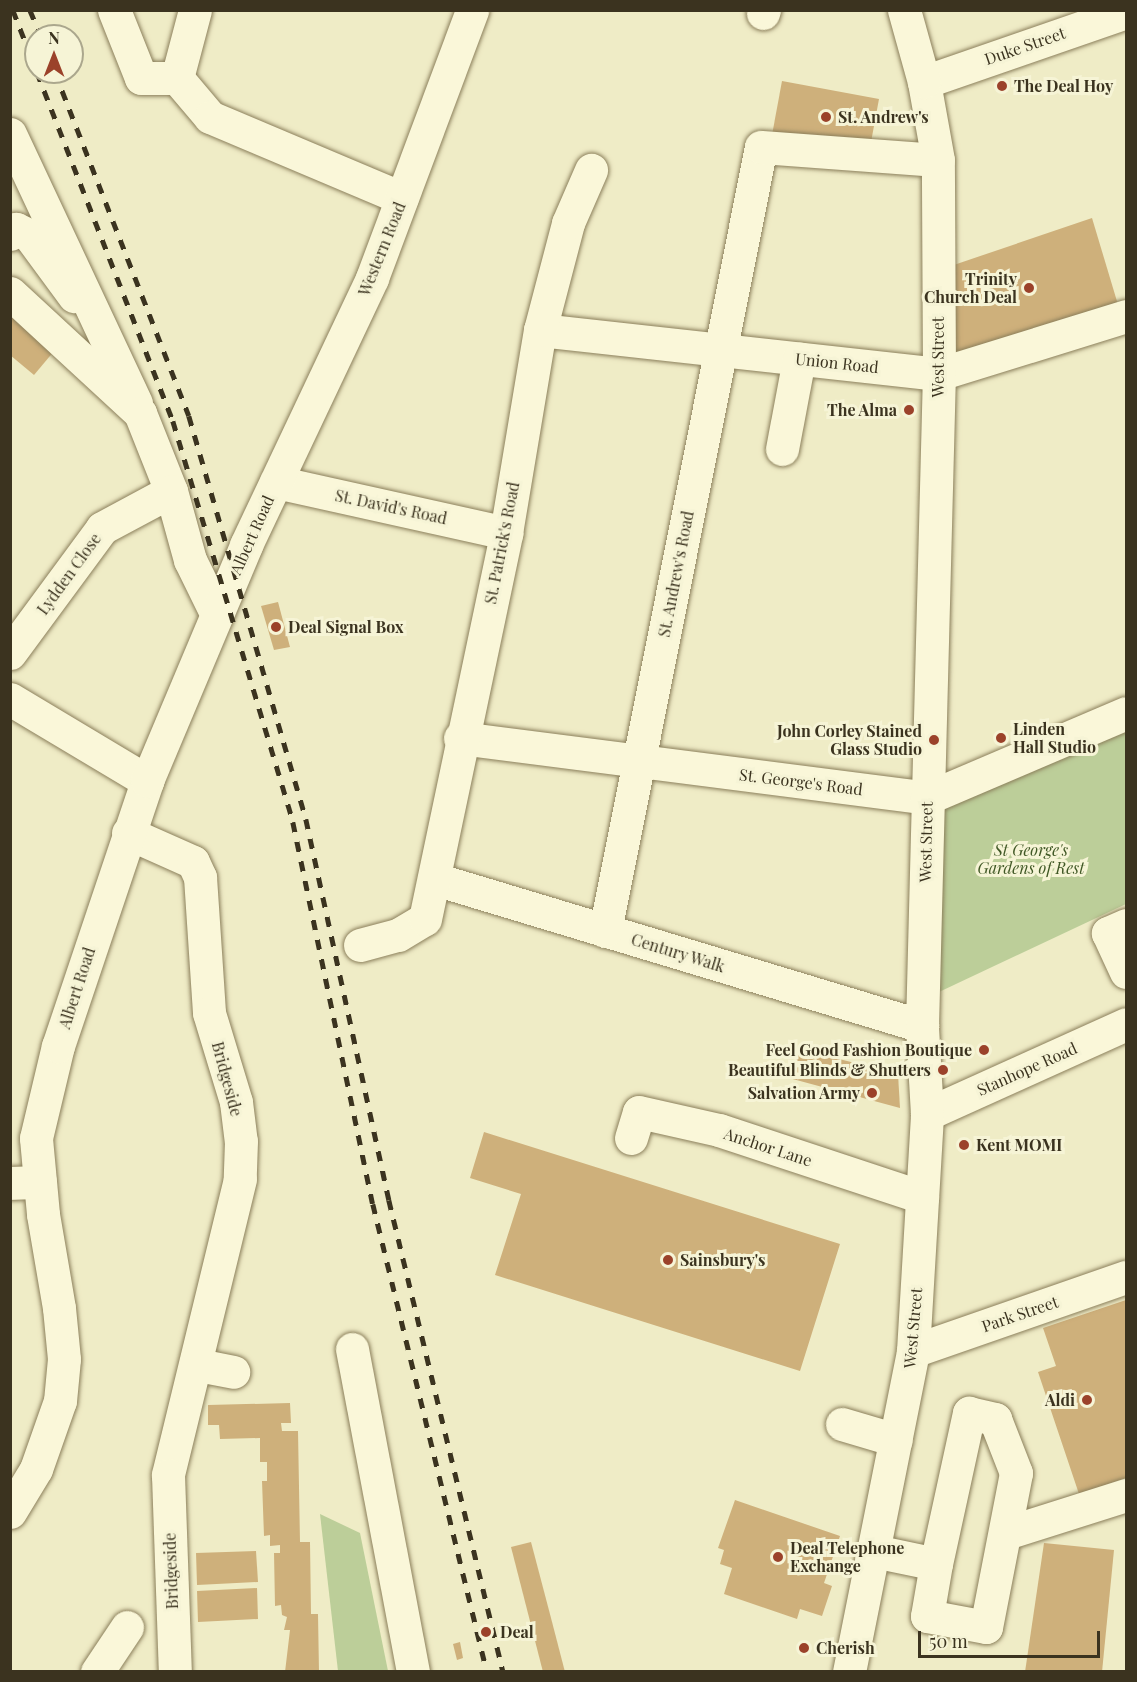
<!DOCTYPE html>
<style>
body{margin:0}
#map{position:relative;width:1137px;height:1682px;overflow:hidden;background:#efecc6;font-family:"Playfair Display",serif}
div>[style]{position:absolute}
.green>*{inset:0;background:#bcce99}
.building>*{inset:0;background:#ceb07b}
.roads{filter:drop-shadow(0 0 2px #8b7f5b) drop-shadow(0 0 2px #8b7f5b)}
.minor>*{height:33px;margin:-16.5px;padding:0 16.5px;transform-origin:16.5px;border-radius:16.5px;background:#faf7d9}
.rail>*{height:4.5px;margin-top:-2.25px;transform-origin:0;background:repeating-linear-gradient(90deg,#3b331f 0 10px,transparent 0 20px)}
.dots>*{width:16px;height:16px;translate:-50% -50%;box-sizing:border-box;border:3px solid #f6f4d6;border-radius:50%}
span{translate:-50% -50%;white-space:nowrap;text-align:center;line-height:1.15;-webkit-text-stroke:6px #f6f4d6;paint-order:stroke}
.street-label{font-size:16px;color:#3b331f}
.poi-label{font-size:16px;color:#3b331f;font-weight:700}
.left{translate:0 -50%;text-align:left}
.right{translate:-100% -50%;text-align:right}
.park-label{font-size:16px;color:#405825;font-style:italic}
.frame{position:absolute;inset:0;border:12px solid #3b331f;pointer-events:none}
.north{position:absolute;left:24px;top:24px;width:60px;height:60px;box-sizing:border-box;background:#f6f4d6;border:2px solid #aba78d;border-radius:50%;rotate:0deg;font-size:16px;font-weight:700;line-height:24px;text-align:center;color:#3b331f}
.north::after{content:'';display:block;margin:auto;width:21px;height:27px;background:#9b422a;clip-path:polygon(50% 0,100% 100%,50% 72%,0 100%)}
.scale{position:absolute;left:918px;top:1631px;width:182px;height:27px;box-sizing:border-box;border:3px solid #3b331f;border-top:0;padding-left:8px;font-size:18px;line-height:21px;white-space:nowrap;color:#3b331f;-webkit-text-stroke:4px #f6f4d6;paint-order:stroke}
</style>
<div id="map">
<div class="green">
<div style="clip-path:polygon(1126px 732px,1126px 904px,939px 992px,938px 809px)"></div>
<div style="clip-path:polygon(320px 1514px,360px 1533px,388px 1671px,338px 1671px)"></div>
</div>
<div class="building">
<div style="clip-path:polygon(782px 81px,879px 99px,869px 153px,772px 135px)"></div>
<div style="clip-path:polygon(1092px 218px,1119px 308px,945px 368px,945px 268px)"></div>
<div style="clip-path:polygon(10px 313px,55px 350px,34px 375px,10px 355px)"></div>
<div style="clip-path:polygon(278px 602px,290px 647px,274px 650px,261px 606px)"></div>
<div style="clip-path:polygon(800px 1049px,898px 1074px,900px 1108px,789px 1078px)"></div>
<div style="clip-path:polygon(484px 1132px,840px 1244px,800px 1371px,495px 1275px,521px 1194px,470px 1178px)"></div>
<div style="clip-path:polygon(1126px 1300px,1126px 1478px,1079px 1494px,1038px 1372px,1056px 1366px,1043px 1328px)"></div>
<div style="clip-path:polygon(290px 1403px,291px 1423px,281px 1423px,282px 1431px,298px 1431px,300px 1542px,310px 1542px,311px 1614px,318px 1614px,319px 1672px,285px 1672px,290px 1630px,284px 1630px,287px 1617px,282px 1615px,281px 1605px,275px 1606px,274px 1553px,280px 1553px,280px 1545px,270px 1546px,270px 1535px,264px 1536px,262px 1481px,267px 1481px,267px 1462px,260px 1462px,260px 1438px,220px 1439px,219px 1425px,208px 1425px,208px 1405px)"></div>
<div style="clip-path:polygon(735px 1500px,840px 1536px,824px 1583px,832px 1586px,822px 1616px,800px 1609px,797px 1619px,724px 1594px,732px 1568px,720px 1564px,724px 1550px,718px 1548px)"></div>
<div style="clip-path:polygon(531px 1542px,551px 1618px,565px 1672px,543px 1672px,511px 1547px)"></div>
<div style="clip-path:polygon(1044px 1543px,1114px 1550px,1102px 1672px,1025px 1672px)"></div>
<div style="clip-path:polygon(256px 1551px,258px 1582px,197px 1585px,196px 1553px)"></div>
<div style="clip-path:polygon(257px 1588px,258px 1619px,198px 1622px,197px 1591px)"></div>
<div style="clip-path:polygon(460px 1642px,463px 1658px,457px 1660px,453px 1644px)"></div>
</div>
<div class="roads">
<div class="minor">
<div style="left:114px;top:10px;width:73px;rotate:68.3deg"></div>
<div style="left:141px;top:78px;width:36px"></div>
<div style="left:195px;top:10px;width:70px;rotate:104.8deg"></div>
<div style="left:177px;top:78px;width:51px;rotate:49.8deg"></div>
<div style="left:210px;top:117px;width:208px;rotate:22.9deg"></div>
<div style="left:763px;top:13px;width:3px;rotate:-72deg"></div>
<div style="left:924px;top:82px;width:214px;rotate:-19.1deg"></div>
<div style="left:10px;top:134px;width:297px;rotate:64.9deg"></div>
<div style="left:10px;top:234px;width:8px;rotate:-40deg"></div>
<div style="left:16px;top:229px;width:14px;rotate:25deg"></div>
<div style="left:29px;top:235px;width:76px;rotate:53.6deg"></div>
<div style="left:10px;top:293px;width:177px;rotate:42.7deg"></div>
<div style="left:140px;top:413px;width:84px;rotate:68.3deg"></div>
<div style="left:171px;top:491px;width:72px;rotate:74.6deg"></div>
<div style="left:190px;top:560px;width:61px;rotate:63.9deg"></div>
<div style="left:540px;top:330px;width:401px;rotate:6.3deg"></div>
<div style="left:939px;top:374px;width:196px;rotate:-17.2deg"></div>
<div style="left:782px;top:449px;width:92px;rotate:-79.3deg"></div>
<div style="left:276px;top:482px;width:236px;rotate:12.5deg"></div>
<div style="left:10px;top:653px;width:155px;rotate:-53.6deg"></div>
<div style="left:102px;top:528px;width:78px;rotate:-28.2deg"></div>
<div style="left:10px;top:699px;width:160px;rotate:30.9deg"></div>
<div style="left:460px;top:738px;width:471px;rotate:7.3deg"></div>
<div style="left:927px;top:798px;width:216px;rotate:-23.1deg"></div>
<div style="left:128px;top:833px;width:71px;rotate:24deg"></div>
<div style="left:193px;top:862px;width:17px;rotate:65deg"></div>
<div style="left:200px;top:877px;width:136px;rotate:86.2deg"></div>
<div style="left:209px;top:1013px;width:93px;rotate:73.1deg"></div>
<div style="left:236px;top:1102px;width:39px;rotate:83deg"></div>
<div style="left:241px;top:1141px;width:38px;rotate:92deg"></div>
<div style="left:240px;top:1179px;width:305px;rotate:103.7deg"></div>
<div style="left:168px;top:1475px;width:197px;rotate:88deg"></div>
<div style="left:435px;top:879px;width:509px;rotate:16.8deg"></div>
<div style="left:1126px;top:925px;width:20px;rotate:156deg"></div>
<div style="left:1108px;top:933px;width:43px;rotate:65.2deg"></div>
<div style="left:605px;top:931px;width:799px;rotate:-78.75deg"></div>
<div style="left:761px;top:147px;width:177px;rotate:4.2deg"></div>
<div style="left:360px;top:945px;width:39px;rotate:-15deg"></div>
<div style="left:398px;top:935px;width:31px;rotate:-31deg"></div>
<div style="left:425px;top:919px;width:394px;rotate:-78.1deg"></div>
<div style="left:506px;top:533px;width:206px;rotate:-80.5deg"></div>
<div style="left:540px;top:330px;width:111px;rotate:-75.3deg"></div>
<div style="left:568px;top:223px;width:58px;rotate:-66.5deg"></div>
<div style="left:927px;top:1114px;width:218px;rotate:-24.3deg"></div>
<div style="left:631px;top:1138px;width:27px;rotate:-73deg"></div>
<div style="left:639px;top:1112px;width:82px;rotate:12.7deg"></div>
<div style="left:719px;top:1130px;width:214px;rotate:18.3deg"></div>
<div style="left:10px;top:1183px;width:30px;rotate:-2deg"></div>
<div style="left:352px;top:1349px;width:329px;rotate:79.3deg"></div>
<div style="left:913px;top:1351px;width:225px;rotate:-19.2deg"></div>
<div style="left:198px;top:1365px;width:36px;rotate:11deg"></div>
<div style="left:842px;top:1424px;width:56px;rotate:16.5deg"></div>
<div style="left:10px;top:1512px;width:50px;rotate:-58.8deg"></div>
<div style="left:36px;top:1469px;width:72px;rotate:-70.6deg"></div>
<div style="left:60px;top:1401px;width:42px;rotate:-84.6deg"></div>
<div style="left:64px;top:1359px;width:51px;rotate:-95.6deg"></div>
<div style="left:59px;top:1308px;width:95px;rotate:-99.7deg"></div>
<div style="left:43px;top:1214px;width:76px;rotate:-95.3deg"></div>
<div style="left:36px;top:1138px;width:95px;rotate:-76.6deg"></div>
<div style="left:58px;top:1046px;width:280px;rotate:-71.4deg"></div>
<div style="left:147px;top:781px;width:256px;rotate:-67.2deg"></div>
<div style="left:246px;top:545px;width:295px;rotate:-64.7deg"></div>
<div style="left:372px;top:278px;width:286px;rotate:-69.5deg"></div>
<div style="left:1006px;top:1533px;width:126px;rotate:-17.6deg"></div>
<div style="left:874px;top:1551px;width:63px;rotate:11.8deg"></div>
<div style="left:936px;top:1564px;width:155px;rotate:-77.7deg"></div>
<div style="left:969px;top:1413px;width:27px;rotate:13deg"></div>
<div style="left:995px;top:1419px;width:58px;rotate:68.7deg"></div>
<div style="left:1016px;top:1473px;width:157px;rotate:101deg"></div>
<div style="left:986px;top:1627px;width:60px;rotate:-169.4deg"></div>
<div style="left:927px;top:1616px;width:53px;rotate:-80.2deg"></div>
<div style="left:97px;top:1672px;width:54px;rotate:-56.3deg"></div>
<div style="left:849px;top:1672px;width:327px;rotate:-78.7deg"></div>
<div style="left:913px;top:1351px;width:237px;rotate:-86.6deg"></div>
<div style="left:927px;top:1114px;width:88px;rotate:-93.3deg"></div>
<div style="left:922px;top:1026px;width:652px;rotate:-88.51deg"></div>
<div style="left:939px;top:374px;width:214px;rotate:-90.3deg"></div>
<div style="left:938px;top:160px;width:79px;rotate:-100.2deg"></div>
<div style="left:924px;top:82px;width:75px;rotate:-105.5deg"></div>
</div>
</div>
<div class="rail">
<div style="left:13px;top:10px;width:63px;rotate:68.7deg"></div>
<div style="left:30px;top:10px;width:28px;rotate:67deg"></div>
<div style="left:37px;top:72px;width:375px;rotate:68.7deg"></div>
<div style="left:173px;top:421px;width:419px;rotate:73.3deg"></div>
<div style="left:293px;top:822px;width:390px;rotate:78.2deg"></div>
<div style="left:373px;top:1204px;width:482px;rotate:76.3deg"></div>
<div style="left:55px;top:72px;width:369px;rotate:68.7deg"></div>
<div style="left:189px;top:416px;width:420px;rotate:73.8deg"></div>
<div style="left:306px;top:819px;width:390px;rotate:77.7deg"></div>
<div style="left:389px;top:1200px;width:486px;rotate:76.4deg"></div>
</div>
<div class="dots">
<div style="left:1002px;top:86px;background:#9b422a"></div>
<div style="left:826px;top:117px;background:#9b422a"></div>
<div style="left:1029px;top:288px;background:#9b422a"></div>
<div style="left:909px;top:410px;background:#9b422a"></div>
<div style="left:276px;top:627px;background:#9b422a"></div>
<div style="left:1001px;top:738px;background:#9b422a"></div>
<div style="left:934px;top:740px;background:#9b422a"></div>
<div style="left:984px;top:1050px;background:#9b422a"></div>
<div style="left:943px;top:1070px;background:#9b422a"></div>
<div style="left:872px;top:1093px;background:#9b422a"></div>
<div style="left:964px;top:1145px;background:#9b422a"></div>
<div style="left:668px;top:1260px;background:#9b422a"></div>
<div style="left:1087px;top:1400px;background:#9b422a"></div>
<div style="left:778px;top:1557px;background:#9b422a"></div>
<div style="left:486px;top:1632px;background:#9b422a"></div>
<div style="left:804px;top:1648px;background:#9b422a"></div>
</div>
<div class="street-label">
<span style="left:1025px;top:46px;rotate:-19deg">Duke Street</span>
<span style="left:382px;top:249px;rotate:-68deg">Western Road</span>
<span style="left:938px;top:357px;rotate:-90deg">West Street</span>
<span style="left:837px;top:363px;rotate:6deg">Union Road</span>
<span style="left:391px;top:507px;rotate:12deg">St. David's Road</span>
<span style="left:252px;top:535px;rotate:-66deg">Albert Road</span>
<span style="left:502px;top:543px;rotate:-79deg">St. Patrick's Road</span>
<span style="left:69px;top:574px;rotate:-54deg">Lydden Close</span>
<span style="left:676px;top:574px;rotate:-79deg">St. Andrew's Road</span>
<span style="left:801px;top:782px;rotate:7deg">St. George's Road</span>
<span style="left:926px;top:842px;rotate:-89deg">West Street</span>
<span style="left:678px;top:953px;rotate:17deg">Century Walk</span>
<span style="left:77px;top:988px;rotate:-72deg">Albert Road</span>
<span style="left:1027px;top:1069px;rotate:-24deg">Stanhope Road</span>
<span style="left:227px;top:1079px;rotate:75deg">Bridgeside</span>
<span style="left:768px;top:1147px;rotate:18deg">Anchor Lane</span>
<span style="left:1020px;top:1314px;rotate:-19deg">Park Street</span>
<span style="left:913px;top:1328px;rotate:-85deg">West Street</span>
<span style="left:171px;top:1571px;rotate:-92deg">Bridgeside</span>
</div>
<div class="poi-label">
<span class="left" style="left:1014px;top:86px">The Deal Hoy</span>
<span class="left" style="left:838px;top:117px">St. Andrew's</span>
<span class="right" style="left:1017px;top:288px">Trinity<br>Church Deal</span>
<span class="right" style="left:897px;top:410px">The Alma</span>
<span class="left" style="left:288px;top:627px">Deal Signal Box</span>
<span class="left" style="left:1013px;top:738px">Linden<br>Hall Studio</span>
<span class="right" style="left:922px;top:740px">John Corley Stained<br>Glass Studio</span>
<span class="right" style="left:972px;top:1050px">Feel Good Fashion Boutique</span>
<span class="right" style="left:931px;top:1070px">Beautiful Blinds &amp; Shutters</span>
<span class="right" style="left:860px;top:1093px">Salvation Army</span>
<span class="left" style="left:976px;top:1145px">Kent MOMI</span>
<span class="left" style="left:680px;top:1260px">Sainsbury's</span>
<span class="right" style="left:1075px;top:1400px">Aldi</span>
<span class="left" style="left:790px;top:1557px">Deal Telephone<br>Exchange</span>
<span class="left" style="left:500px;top:1632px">Deal</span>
<span class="left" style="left:816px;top:1648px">Cherish</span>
</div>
<div class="park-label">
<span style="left:1031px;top:859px">St George's<br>Gardens of Rest</span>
</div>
<div class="frame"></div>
<div class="north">N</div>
<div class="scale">50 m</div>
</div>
